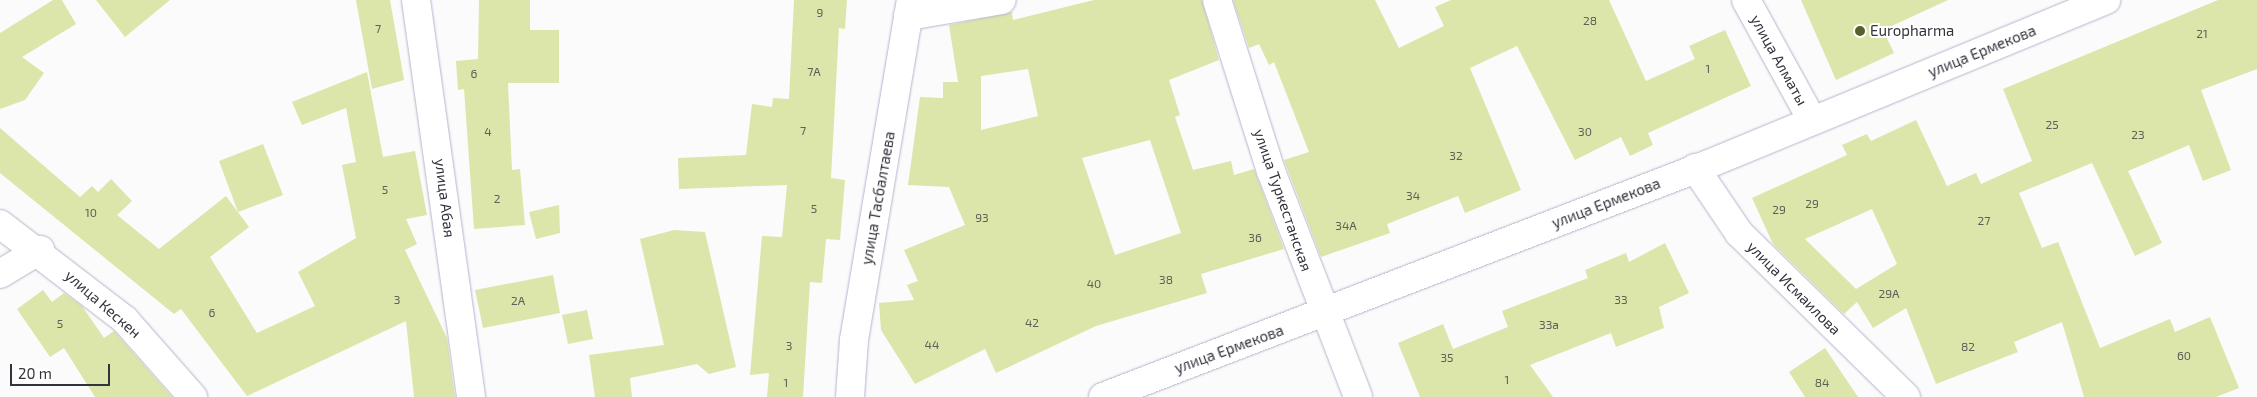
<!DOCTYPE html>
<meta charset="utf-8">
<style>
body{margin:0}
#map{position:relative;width:2257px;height:397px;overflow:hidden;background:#fbfbfb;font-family:"Exo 2",sans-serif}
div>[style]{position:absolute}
.building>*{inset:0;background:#dce5aa}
.roads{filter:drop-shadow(0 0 1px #b7b3cd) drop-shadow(0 0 1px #b7b3cd)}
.street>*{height:28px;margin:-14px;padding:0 14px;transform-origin:14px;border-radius:14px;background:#fff}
.dots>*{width:14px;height:14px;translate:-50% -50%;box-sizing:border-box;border:2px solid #fff;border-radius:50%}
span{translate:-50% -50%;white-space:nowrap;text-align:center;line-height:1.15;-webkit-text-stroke:4px #fff;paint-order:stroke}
.number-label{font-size:12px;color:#5e6058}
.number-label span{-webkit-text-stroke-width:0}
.poi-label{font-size:15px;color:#34333d}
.left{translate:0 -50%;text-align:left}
.street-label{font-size:15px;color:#34333d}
.scale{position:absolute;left:10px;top:364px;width:100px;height:22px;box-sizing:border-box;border:2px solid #34333d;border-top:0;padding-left:6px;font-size:15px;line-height:18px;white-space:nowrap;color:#34333d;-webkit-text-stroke:4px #fff;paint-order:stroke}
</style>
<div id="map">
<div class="building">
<div style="clip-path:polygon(53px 0,62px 0,76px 24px,22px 57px,44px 73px,25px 100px,0 109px,0 33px)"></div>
<div style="clip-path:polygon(96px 0,170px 0,125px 37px)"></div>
<div style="clip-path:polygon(356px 0,390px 0,404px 80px,372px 89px)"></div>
<div style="clip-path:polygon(479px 0,530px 0,530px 30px,559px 30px,559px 83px,508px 83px,512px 170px,520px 169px,525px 225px,474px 229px,464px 89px,458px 90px,456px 61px,478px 59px)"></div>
<div style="clip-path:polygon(794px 0,847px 0,845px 29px,839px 28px,831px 178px,845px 180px,840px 240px,826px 239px,822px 283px,810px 282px,803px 397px,767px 397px,769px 373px,750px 375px,762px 236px,782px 237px,787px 185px,679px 189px,678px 158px,746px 155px,752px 104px,772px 107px,773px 98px,789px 99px)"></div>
<div style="clip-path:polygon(evenodd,1094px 0,1202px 0,1219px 60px,1169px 80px,1180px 115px,1175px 117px,1193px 170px,1231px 161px,1234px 175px,1254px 169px,1284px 249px,1201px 274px,1207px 293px,1096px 326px,996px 373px,985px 349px,915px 384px,881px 330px,879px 303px,914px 300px,907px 285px,918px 281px,904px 250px,965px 225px,949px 187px,908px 185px,920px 97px,943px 98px,943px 82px,958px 82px,949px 25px,1012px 12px,1013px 20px,1094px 0,1028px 69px,1038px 116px,981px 130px,981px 76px,1028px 69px,1094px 0,1150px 140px,1181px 233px,1115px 255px,1082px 158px,1150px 140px)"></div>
<div style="clip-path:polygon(1233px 0,1375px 0,1399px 48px,1444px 26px,1435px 7px,1451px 0,1609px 0,1646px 81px,1695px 59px,1689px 46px,1725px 30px,1751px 86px,1648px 133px,1653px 145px,1630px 156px,1621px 137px,1575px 160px,1517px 46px,1470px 68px,1521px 190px,1465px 213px,1458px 196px,1387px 224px,1390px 233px,1321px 257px,1284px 160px,1309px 152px,1274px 62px,1269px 65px,1259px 44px,1249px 48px)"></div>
<div style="clip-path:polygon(1801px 0,1948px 0,1883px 30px,1894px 53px,1836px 80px)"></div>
<div style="clip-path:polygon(evenodd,2218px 0,2257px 0,2257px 69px,2201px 90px,2231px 170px,2203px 181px,2189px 145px,2128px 171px,2162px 243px,2135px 256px,2092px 163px,2019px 193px,2042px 248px,2058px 242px,2100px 348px,2170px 319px,2175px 332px,2210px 317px,2239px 388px,2216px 397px,2084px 397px,2062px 322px,2014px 342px,2018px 352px,1936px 384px,1906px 308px,1873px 328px,1857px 302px,1844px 314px,1773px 244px,1752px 198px,1847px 155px,1842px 145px,1867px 134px,1871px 141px,1916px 120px,1947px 186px,1976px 173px,1981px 184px,2032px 161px,2003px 89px,2218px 0,1872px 209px,1897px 264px,1856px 289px,1805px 239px,1872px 209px)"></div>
<div style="clip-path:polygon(367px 72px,383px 157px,415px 151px,427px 215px,406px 219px,417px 244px,405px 250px,447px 338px,455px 397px,414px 397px,406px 321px,247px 396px,181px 309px,174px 314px,0 173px,0 128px,80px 197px,92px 186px,98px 192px,111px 179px,132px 201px,117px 215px,159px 249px,226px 196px,249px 227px,210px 257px,257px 333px,315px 306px,298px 272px,356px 238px,342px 165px,356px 162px,346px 108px,302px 125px,292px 102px)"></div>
<div style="clip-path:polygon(263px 144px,283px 195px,238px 212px,219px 161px)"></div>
<div style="clip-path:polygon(559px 205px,560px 233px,536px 239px,529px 212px)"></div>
<div style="clip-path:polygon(674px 230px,705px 232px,736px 367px,709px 374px,697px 364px,630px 378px,632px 397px,595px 397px,589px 355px,664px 345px,640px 239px)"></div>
<div style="clip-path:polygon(1665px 243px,1689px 293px,1659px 307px,1664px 328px,1616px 347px,1611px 333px,1530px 365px,1553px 397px,1420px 397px,1398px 343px,1443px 324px,1453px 349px,1508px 327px,1502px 311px,1588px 278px,1585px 270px,1626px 253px,1629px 262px)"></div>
<div style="clip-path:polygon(553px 275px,560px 313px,483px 328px,475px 290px)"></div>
<div style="clip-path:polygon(43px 290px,52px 302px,64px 293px,82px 306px,104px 338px,114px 331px,172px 397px,95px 397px,64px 348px,50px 357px,17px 309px)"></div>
<div style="clip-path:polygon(587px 310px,593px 339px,568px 344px,562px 315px)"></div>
<div style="clip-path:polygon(1825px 348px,1858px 397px,1805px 397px,1789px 372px)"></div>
</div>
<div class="roads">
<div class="street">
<div style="left:416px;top:0;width:401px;rotate:82.1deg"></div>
<div style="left:1217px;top:0;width:179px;rotate:72.5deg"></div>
<div style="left:1271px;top:171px;width:242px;rotate:68.9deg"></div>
<div style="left:1746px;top:0;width:137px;rotate:61.2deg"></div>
<div style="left:908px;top:16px;width:95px;rotate:-9.7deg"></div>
<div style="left:1695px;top:168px;width:78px;rotate:55.9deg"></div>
<div style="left:1739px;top:233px;width:234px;rotate:44.5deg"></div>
<div style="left:0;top:224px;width:158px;rotate:37.5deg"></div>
<div style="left:125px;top:320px;width:103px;rotate:48.6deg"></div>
<div style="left:0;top:274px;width:47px;rotate:-31deg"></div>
<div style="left:850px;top:397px;width:57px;rotate:-86deg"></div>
<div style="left:854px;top:340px;width:345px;rotate:-80.5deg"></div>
<div style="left:1103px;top:397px;width:646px;rotate:-21.04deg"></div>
<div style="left:1706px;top:165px;width:433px;rotate:-22.4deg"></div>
</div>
</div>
<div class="dots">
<div style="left:1860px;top:31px;background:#585e2c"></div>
</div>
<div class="number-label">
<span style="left:820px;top:13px">9</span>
<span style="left:1590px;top:21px">28</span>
<span style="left:378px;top:29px">7</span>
<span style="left:2202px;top:34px">21</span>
<span style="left:1708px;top:69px">1</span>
<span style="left:814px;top:72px">7А</span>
<span style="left:474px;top:74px">6</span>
<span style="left:2052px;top:125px">25</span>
<span style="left:803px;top:131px">7</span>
<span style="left:488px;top:132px">4</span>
<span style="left:1585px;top:132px">30</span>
<span style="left:2138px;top:135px">23</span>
<span style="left:1456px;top:156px">32</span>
<span style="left:385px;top:190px">5</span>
<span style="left:1413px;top:196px">34</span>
<span style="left:497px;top:199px">2</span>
<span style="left:1812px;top:204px">29</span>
<span style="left:814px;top:209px">5</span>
<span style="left:1779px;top:210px">29</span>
<span style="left:91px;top:213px">10</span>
<span style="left:982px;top:218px">93</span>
<span style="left:1984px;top:221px">27</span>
<span style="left:1346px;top:226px">34А</span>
<span style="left:1255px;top:238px">36</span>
<span style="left:1166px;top:280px">38</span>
<span style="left:1094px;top:284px">40</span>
<span style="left:1889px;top:294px">29А</span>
<span style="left:397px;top:300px">3</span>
<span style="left:1621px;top:300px">33</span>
<span style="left:518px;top:301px">2А</span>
<span style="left:212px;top:313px">6</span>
<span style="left:1032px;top:323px">42</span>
<span style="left:60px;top:324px">5</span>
<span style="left:1549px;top:325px">33а</span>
<span style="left:932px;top:345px">44</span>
<span style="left:789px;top:346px">3</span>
<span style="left:1968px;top:347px">82</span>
<span style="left:2184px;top:356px">60</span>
<span style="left:1447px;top:358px">35</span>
<span style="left:1507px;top:380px">1</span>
<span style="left:786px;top:383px">1</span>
<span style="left:1822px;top:383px">84</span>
</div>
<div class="poi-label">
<span class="left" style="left:1870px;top:31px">Europharma</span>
</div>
<div class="street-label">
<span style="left:1982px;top:51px;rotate:-22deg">улица Ермекова</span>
<span style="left:1779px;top:60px;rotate:61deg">улица Алматы</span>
<span style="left:445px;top:198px;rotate:83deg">улица Абая</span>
<span style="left:878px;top:198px;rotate:-80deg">улица Тасбалтаева</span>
<span style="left:1283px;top:200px;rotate:71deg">улица Туркестанская</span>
<span style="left:1606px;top:203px;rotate:-21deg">улица Ермекова</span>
<span style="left:1794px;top:288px;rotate:45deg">улица Исмаилова</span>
<span style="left:103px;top:304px;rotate:41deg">улица Кескен</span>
<span style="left:1229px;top:349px;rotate:-20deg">улица Ермекова</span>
</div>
<div class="scale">20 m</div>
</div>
